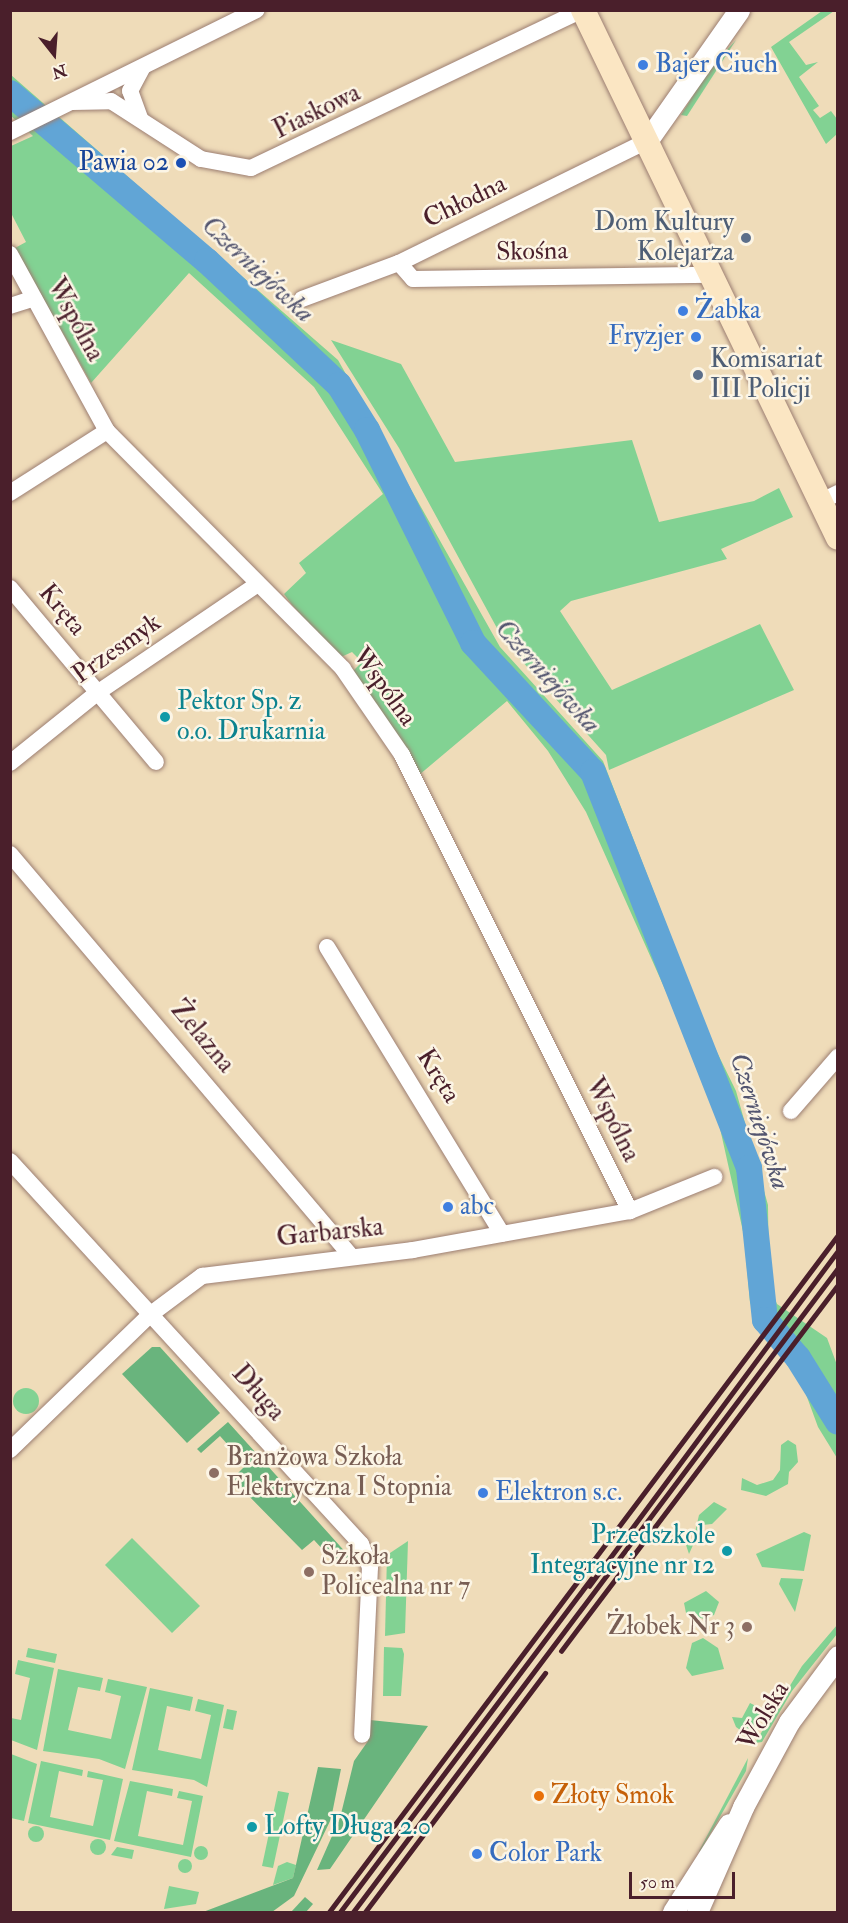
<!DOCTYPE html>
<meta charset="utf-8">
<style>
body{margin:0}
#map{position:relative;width:848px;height:1923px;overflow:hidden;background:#efdcb9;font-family:"IM FELL Double Pica",serif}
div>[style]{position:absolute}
.green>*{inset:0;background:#82d293}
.round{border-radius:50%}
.forest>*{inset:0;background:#69b47d}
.river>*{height:26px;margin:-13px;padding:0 13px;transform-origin:13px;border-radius:13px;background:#61a5d6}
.roads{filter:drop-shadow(0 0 2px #9c7e72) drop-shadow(0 0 2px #9c7e72)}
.minor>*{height:16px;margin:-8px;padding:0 8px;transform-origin:8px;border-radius:8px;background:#fff}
.tertiary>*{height:21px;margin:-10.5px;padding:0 10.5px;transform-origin:10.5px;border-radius:10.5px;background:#fff}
.secondary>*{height:24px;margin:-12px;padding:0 12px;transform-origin:12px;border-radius:12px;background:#fbe6c3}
.rail>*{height:4.5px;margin:-2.25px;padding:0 2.25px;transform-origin:2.25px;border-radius:2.25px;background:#4a1f2b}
.dots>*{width:16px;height:16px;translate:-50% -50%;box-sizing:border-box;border:3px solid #fcf5e5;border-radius:50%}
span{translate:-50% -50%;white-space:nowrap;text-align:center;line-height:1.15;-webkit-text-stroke:5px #fcf5e5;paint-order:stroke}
.shop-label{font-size:26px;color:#366cbe}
.left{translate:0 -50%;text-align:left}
.right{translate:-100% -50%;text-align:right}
.street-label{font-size:26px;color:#4a1f2b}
.transit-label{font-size:26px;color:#164399}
.service-label{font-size:26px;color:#4e5e75}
.culture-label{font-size:26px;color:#0d838f}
.education-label{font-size:26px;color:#785e54}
.food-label{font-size:26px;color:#c56008}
.water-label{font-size:27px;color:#53556f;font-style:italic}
.frame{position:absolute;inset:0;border:12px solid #4a1f2b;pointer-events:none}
.north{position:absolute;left:24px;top:24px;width:60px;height:60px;-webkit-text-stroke:4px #fcf5e5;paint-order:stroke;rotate:163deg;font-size:16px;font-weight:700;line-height:24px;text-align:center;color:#4a1f2b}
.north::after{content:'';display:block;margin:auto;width:21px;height:27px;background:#4a1f2b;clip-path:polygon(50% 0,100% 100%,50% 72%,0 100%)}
.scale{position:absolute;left:629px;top:1872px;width:106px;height:27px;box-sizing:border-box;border:3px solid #4a1f2b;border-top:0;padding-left:8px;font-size:18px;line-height:21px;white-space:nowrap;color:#4a1f2b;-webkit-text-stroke:4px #fcf5e5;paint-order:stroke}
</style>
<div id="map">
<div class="green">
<div style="clip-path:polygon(822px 11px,834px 11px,789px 42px,806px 65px,818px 62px,799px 77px,819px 106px,813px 110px,820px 118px,831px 111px,837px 119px,837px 134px,826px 144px,771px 47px)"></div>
<div style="clip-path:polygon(736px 40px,687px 116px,681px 115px,711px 67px)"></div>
<div style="clip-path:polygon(11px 75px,338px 360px,500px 647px,603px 761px,712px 1042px,736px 1091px,768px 1205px,769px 1286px,777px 1304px,827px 1338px,837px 1365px,837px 1458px,818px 1427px,800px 1378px,758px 1323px,750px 1302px,744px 1236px,713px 1097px,586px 812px,548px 751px,507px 701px,419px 775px,352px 672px,362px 662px,352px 652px,339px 658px,292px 605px,284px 594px,306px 573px,299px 563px,383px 494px,314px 387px,189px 273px,91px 383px,15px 248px,26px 242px,11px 213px,11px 146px,33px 136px,11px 116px)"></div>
<div style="clip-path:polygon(331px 340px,401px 364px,455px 462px,632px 440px,659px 522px,754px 501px,779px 488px,793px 517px,721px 549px,727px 559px,571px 601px,560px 611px,612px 690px,760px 624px,794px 690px,609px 770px,606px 755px,504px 641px,399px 448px)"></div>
<div class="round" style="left:13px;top:1388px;width:26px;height:26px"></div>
<div style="clip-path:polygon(788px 1440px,796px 1445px,798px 1462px,789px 1472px,788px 1484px,766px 1496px,741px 1490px,742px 1478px,757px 1485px,773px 1480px,780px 1470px,781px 1445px)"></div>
<div style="clip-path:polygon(714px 1502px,727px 1509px,712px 1524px,702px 1525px,689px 1554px,686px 1545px,693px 1541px,699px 1515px)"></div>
<div style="clip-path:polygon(804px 1532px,811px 1535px,804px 1571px,762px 1567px,756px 1554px)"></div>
<div style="clip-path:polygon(132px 1538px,200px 1606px,172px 1633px,105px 1565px)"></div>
<div style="clip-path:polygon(408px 1541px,405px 1633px,385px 1636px,387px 1555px)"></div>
<div style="clip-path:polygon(781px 1578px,803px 1579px,795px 1612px,779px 1584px)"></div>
<div style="clip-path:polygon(706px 1591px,719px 1602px,714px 1615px,704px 1619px,686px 1613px,684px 1603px)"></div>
<div style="clip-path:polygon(837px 1625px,837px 1634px,792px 1691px,762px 1742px,755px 1743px,802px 1666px)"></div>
<div style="clip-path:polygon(703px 1638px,718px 1648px,724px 1669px,692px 1676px,686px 1668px,692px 1643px)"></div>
<div style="clip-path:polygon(384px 1647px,402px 1648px,404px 1654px,401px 1696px,383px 1696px)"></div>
<div style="clip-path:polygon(28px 1648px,57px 1654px,55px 1663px,26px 1657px)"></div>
<div style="clip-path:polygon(18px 1660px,54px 1668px,37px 1750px,11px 1740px,11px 1718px,21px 1720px,30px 1678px,15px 1674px)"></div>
<div style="clip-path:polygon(58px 1669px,103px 1678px,100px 1691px,78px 1687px,68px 1730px,111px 1739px,121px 1696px,105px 1692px,108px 1679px,147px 1687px,125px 1769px,99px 1759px,43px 1751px)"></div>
<div style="clip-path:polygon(150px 1688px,193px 1697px,190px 1711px,167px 1706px,158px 1750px,201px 1759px,211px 1715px,195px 1711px,198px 1699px,224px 1705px,207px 1787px,194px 1780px,132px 1770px)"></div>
<div style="clip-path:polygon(750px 1703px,764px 1710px,750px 1737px,736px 1727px,732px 1717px,742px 1718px)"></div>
<div style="clip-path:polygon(227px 1709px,237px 1711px,233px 1730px,223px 1728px)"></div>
<div style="clip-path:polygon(11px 1754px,37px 1764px,24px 1821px,11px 1818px)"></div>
<div style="clip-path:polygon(748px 1758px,746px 1771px,700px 1852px,699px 1851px)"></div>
<div style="clip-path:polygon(41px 1761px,83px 1770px,82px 1776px,59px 1771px,50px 1817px,93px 1826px,103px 1780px,87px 1777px,88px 1771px,123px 1779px,110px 1840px,28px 1823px)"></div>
<div style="clip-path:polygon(130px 1781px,173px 1789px,172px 1796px,147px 1791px,138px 1836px,183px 1845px,192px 1801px,177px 1798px,179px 1791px,203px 1796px,191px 1857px,114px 1841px)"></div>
<div style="clip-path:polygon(278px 1791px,289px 1793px,273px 1868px,262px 1866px)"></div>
<div class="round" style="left:28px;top:1826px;width:16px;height:16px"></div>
<div class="round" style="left:90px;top:1839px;width:16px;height:16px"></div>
<div class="round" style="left:194px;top:1846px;width:14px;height:14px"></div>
<div style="clip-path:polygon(117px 1847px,134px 1850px,132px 1859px,111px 1855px)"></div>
<div class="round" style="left:178px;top:1859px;width:14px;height:14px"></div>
<div style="clip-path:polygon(287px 1862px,296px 1865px,293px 1878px,273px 1885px,278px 1866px)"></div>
<div style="clip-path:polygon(169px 1886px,199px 1892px,196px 1904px,164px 1909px)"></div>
</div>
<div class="forest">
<div style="clip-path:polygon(152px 1347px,160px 1347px,220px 1413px,187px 1443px,122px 1374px)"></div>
<div style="clip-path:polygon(228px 1422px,349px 1556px,338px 1566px,314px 1540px,302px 1550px,232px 1479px,246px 1465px,220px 1436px,201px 1453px,197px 1449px)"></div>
<div style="clip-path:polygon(370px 1720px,428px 1726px,330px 1869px,317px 1870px,340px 1818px,354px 1761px,368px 1741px)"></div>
<div style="clip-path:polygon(318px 1767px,341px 1769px,331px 1819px,294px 1896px,272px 1912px,203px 1912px,293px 1878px)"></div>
<div style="clip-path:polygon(305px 1897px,313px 1904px,306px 1912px,291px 1912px)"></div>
</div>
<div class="river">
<div style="left:10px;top:93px;width:259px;rotate:40.5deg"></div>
<div style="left:207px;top:261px;width:181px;rotate:43.2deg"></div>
<div style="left:339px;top:385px;width:53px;rotate:58.1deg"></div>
<div style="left:367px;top:430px;width:238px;rotate:63.5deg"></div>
<div style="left:473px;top:643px;width:176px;rotate:47.1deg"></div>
<div style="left:593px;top:772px;width:426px;rotate:68.5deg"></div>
<div style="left:749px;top:1168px;width:153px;rotate:84deg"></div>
<div style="left:765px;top:1320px;width:50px;rotate:49deg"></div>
<div style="left:798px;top:1358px;width:75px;rotate:58deg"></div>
</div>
<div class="roads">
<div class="minor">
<div style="left:72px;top:102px;width:39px;rotate:-1deg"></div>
<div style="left:111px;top:101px;width:107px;rotate:32.8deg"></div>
<div style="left:201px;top:159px;width:51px;rotate:10.2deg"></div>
<div style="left:251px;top:168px;width:367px;rotate:-25.5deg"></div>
<div style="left:140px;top:118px;width:29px;rotate:-110deg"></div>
<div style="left:130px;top:91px;width:27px;rotate:-62deg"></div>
<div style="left:10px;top:132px;width:275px;rotate:-26.3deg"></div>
<div style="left:10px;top:254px;width:202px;rotate:61.3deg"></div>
<div style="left:107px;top:431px;width:335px;rotate:45.2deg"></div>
<div style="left:343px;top:669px;width:104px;rotate:55.5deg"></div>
<div style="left:402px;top:755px;width:510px;rotate:63.43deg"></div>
<div style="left:399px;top:263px;width:21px;rotate:49deg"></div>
<div style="left:413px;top:279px;width:298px;rotate:-0.8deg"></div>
<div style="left:302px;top:299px;width:103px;rotate:-20.4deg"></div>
<div style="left:399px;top:263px;width:276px;rotate:-26.2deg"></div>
<div style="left:10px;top:306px;width:25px;rotate:-18deg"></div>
<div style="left:10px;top:493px;width:115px;rotate:-32.6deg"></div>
<div style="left:820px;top:502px;width:20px;rotate:-27deg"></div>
<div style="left:10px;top:588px;width:227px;rotate:50deg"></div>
<div style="left:10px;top:763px;width:112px;rotate:-38.8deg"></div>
<div style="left:97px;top:693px;width:194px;rotate:-34.1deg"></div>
<div style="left:10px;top:854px;width:527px;rotate:49.69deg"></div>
<div style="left:327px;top:947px;width:336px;rotate:58.6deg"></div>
<div style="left:791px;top:1111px;width:72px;rotate:-49deg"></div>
<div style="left:10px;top:1161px;width:520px;rotate:47.5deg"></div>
<div style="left:361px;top:1544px;width:25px;rotate:69deg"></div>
<div style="left:370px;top:1567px;width:168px;rotate:92.7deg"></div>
<div style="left:10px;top:1450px;width:196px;rotate:-44deg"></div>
<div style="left:151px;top:1314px;width:64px;rotate:-36.7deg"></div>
<div style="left:202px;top:1276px;width:213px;rotate:-7deg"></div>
<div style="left:413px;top:1250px;width:220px;rotate:-10.2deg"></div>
<div style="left:630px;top:1211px;width:91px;rotate:-22deg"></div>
</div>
<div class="tertiary">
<div style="left:647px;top:141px;width:160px;rotate:-54.9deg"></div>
<div style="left:673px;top:1912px;width:104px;rotate:-57.5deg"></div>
<div style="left:697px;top:1912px;width:115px;rotate:-66.3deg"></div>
<div style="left:743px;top:1807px;width:97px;rotate:-61.6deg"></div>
<div style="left:789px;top:1722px;width:82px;rotate:-53.4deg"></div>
</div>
<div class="secondary">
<div style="left:583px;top:10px;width:586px;rotate:64.22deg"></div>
</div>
</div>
<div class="rail">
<div style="left:589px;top:1586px;width:417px;rotate:-53.4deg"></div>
<div style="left:561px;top:1651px;width:459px;rotate:-52.9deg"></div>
<div style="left:329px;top:1912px;width:847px;rotate:-53.06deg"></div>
<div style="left:340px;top:1912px;width:417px;rotate:-53deg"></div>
<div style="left:353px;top:1912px;width:806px;rotate:-53.02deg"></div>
<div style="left:365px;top:1912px;width:299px;rotate:-53deg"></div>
</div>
<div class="dots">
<div style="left:643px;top:65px;background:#3f7fe0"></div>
<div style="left:181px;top:163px;background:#1a4fb4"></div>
<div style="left:746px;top:238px;background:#5c6f8a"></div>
<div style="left:683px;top:311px;background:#3f7fe0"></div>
<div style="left:696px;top:337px;background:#3f7fe0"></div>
<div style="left:698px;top:375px;background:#5c6f8a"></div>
<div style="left:165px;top:717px;background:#0f9aa8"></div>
<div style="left:448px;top:1207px;background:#3f7fe0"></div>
<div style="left:214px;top:1473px;background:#8d6e63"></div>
<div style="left:483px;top:1493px;background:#3f7fe0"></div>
<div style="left:727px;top:1551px;background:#0f9aa8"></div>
<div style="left:309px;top:1572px;background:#8d6e63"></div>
<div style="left:747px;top:1627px;background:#8d6e63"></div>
<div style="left:539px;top:1796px;background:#e8710a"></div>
<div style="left:252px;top:1827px;background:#0f9aa8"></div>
<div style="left:477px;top:1854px;background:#3f7fe0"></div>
</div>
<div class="shop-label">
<span class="left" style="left:655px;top:65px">Bajer Ciuch</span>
<span class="left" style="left:695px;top:311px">Żabka</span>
<span class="right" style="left:684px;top:337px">Fryzjer</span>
<span class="left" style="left:460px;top:1207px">abc</span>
<span class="left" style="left:495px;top:1493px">Elektron s.c.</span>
<span class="left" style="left:489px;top:1854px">Color Park</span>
</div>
<div class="street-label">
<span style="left:317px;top:112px;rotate:-26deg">Piaskowa</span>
<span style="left:465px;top:202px;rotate:-26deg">Chłodna</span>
<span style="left:532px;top:252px;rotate:-1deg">Skośna</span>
<span style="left:75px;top:320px;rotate:61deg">Wspólna</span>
<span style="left:62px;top:610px;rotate:50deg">Kręta</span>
<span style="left:117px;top:649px;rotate:-35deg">Przesmyk</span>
<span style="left:384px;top:687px;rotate:54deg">Wspólna</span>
<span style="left:202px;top:1037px;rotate:50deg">Żelazna</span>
<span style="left:438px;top:1076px;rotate:58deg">Kręta</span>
<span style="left:612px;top:1120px;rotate:63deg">Wspólna</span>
<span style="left:330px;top:1233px;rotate:-6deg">Garbarska</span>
<span style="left:258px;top:1393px;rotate:48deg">Długa</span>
<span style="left:764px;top:1716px;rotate:-59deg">Wolska</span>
</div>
<div class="transit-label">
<span class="right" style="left:169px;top:163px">Pawia 02</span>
</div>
<div class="service-label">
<span class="right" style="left:734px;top:238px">Dom Kultury<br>Kolejarza</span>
<span class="left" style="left:710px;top:375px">Komisariat<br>III Policji</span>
</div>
<div class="culture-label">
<span class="left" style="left:177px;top:717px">Pektor Sp. z<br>o.o. Drukarnia</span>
<span class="right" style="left:715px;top:1551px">Przedszkole<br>Integracyjne nr 12</span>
<span class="left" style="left:264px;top:1827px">Lofty Długa 2.0</span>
</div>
<div class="education-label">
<span class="left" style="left:226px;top:1473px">Branżowa Szkoła<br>Elektryczna I Stopnia</span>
<span class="left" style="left:321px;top:1572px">Szkoła<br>Policealna nr 7</span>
<span class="right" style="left:735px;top:1627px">Żłobek Nr 3</span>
</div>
<div class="food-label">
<span class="left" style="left:551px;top:1796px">Złoty Smok</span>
</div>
<div class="water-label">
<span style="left:258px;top:269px;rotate:43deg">Czerniejówka</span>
<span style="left:548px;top:676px;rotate:48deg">Czerniejówka</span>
<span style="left:760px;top:1121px;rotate:72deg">Czerniejówka</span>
</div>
<div class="frame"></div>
<div class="north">N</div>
<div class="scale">50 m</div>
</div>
